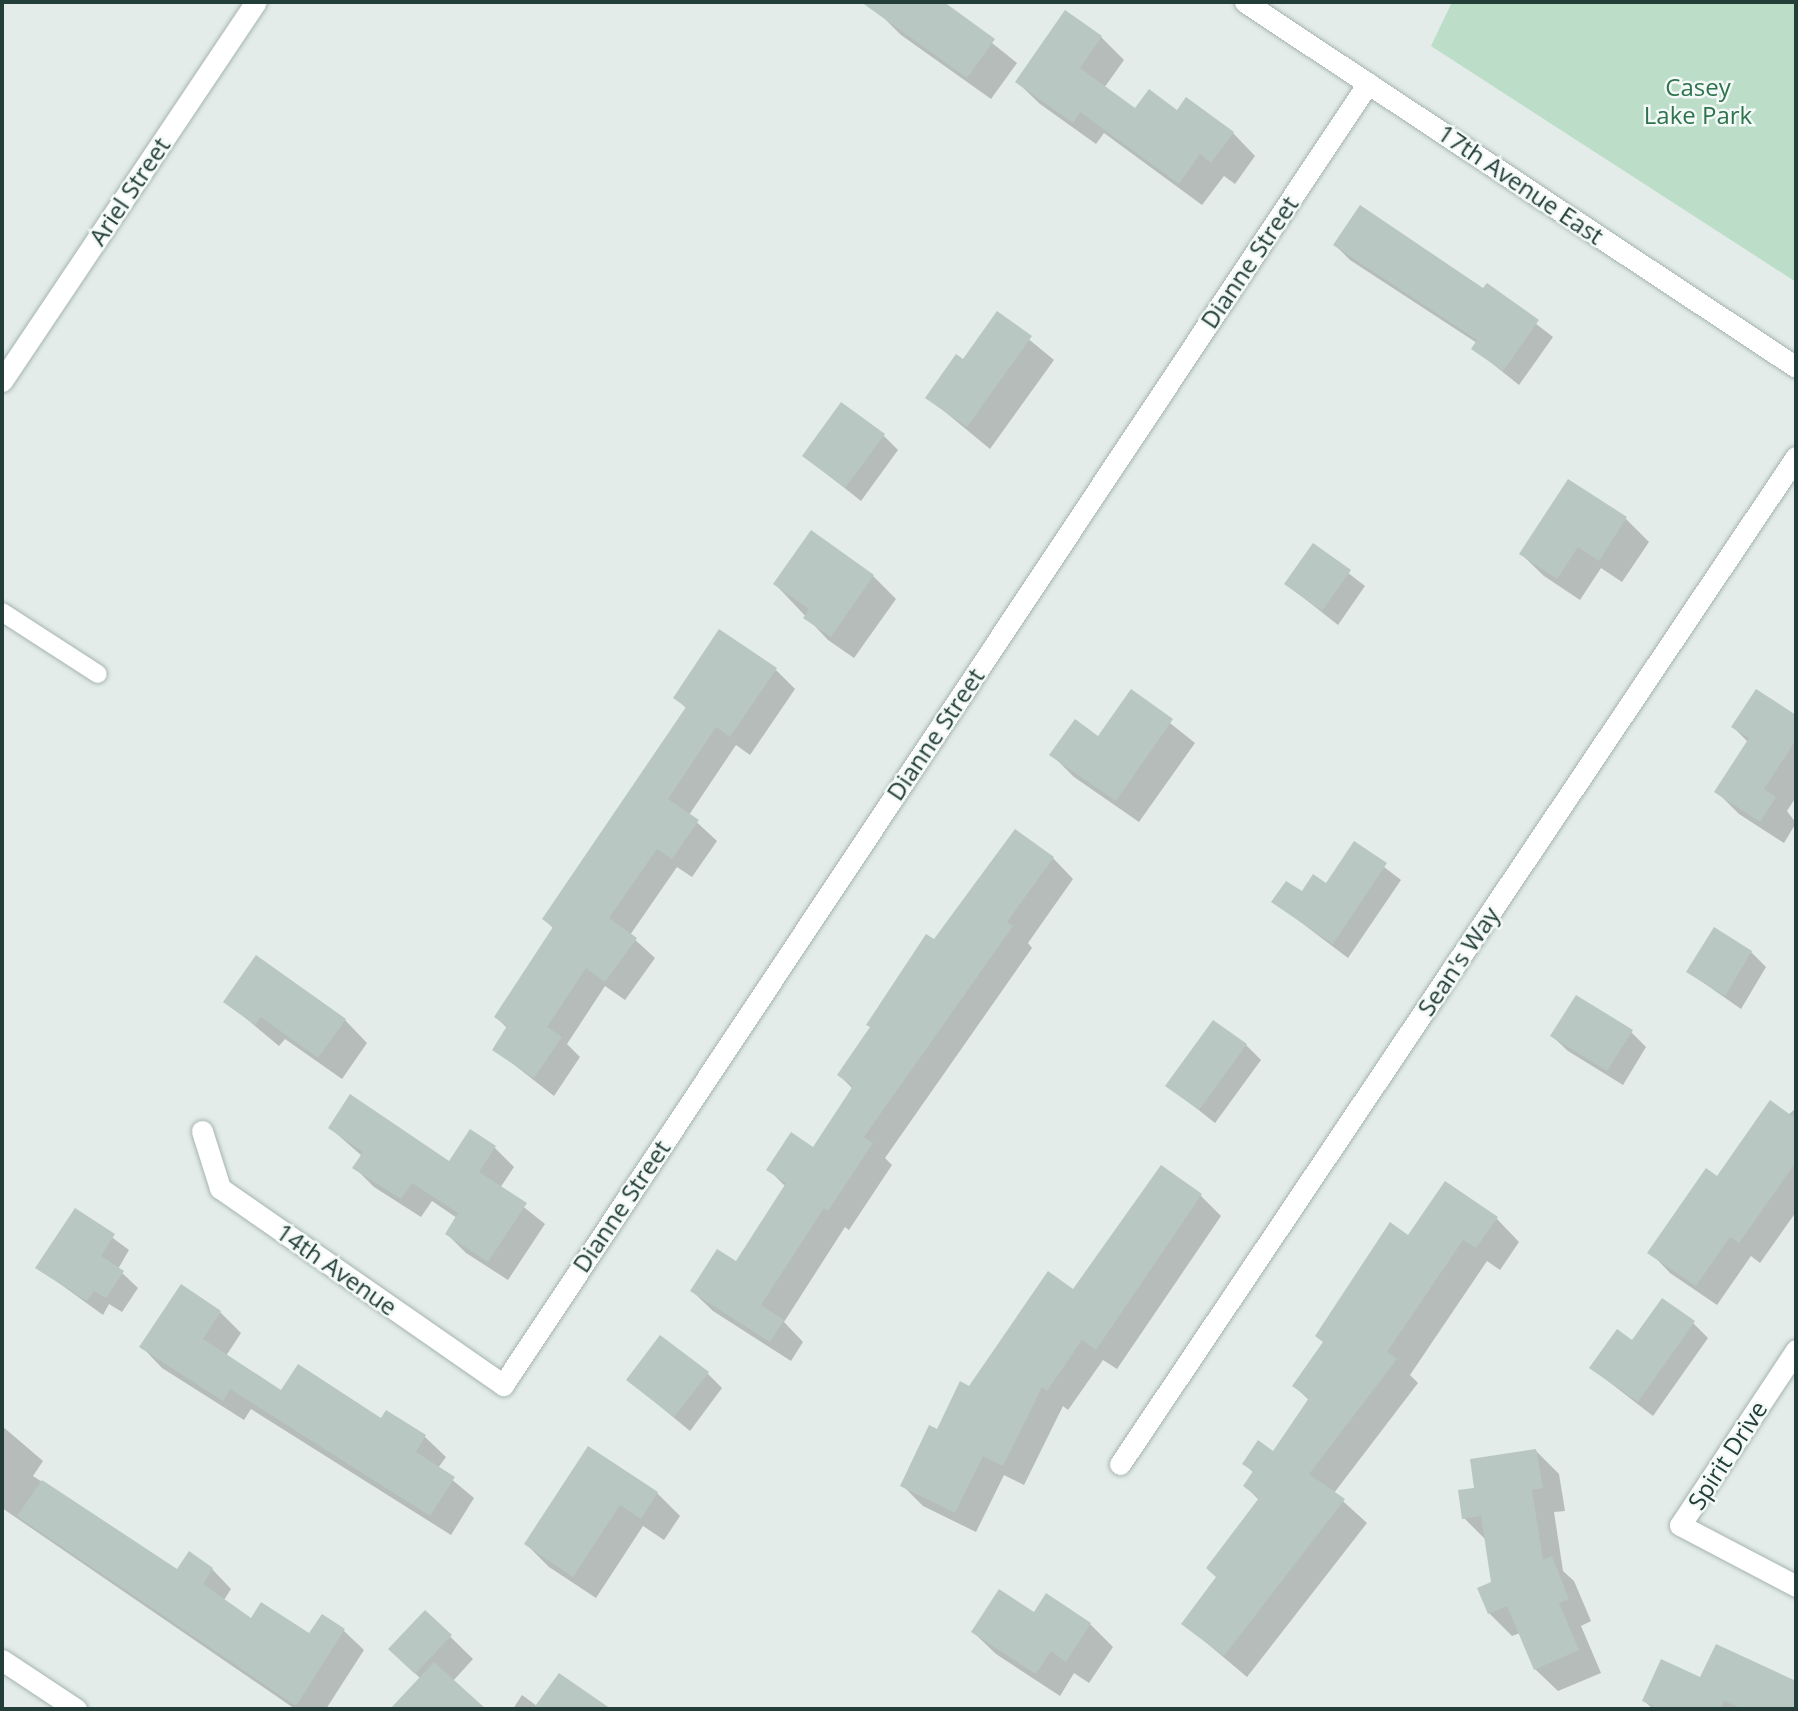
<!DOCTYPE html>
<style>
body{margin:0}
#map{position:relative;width:1798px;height:1711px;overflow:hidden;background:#e3ece9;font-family:"Open Sans",sans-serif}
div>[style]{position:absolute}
.green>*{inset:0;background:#bcddc8}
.shadow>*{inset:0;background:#0003}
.building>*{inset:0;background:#b8c7c2}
.roads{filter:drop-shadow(0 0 2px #a6b4b0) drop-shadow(0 0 2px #a6b4b0)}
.service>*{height:18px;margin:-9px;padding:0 9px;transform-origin:9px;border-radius:9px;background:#fff}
.minor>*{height:21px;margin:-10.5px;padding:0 10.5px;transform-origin:10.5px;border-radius:10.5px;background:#fff}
.tertiary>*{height:21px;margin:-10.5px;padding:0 10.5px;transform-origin:10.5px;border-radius:10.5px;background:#fff}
span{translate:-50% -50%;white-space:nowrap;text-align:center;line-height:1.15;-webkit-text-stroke:5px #f3f9f6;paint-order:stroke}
.park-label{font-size:24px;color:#2e734e}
.street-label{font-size:24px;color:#233d38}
.frame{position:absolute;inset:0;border:4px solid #233d38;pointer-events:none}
</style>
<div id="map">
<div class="green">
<div style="clip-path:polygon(1452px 2px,1796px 2px,1796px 282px,1431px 46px)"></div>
</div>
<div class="shadow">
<div style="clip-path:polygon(886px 2px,941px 2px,1017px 63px,991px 99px,901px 35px,878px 12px)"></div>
<div style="clip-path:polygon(1101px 37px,1124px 60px,1104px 88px,1136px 110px,1177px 112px,1233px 133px,1255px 156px,1235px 184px,1224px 176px,1202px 205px,1104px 133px,1096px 144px,1040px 104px,1017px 82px)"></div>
<div style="clip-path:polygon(1335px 245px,1483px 291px,1487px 286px,1553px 337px,1519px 385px,1474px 349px,1477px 343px,1350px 260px)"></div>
<div style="clip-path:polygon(997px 313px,1054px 360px,990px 449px,927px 397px,963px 361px)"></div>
<div style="clip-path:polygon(883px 435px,898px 450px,861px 501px,804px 456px)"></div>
<div style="clip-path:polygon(1569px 481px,1626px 519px,1649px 542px,1622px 582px,1601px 568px,1580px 600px,1544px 576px,1521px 554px)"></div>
<div style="clip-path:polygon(1313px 546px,1365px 586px,1338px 625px,1286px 584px)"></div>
<div style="clip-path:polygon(873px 576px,896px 599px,854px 658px,828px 640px,775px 584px)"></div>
<div style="clip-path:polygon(776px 670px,795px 689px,750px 755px,736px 745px,689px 815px,717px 841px,692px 877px,677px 867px,630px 935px,655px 958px,625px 1000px,605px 986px,567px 1044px,580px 1057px,554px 1096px,494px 1049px,508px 1029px,496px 1017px,554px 929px,544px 919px,687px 709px,676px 698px)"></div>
<div style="clip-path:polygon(1756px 691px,1796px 717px,1796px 797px,1787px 811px,1796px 823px,1784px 843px,1739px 814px,1716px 791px,1748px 742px,1733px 727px)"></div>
<div style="clip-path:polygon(1131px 692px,1195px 743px,1139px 822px,1074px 777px,1052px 755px,1099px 738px)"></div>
<div style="clip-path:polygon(1354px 844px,1401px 880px,1348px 958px,1274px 902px,1326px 885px)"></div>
<div style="clip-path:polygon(1053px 858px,1073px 879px,1028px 943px,1032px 948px,885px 1158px,892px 1165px,849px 1230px,845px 1227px,784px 1322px,803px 1342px,791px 1361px,713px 1311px,692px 1291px,736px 1264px,785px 1186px,768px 1169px,814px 1149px,853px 1089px,839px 1075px,935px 942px)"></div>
<div style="clip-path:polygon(1751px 952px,1766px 967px,1741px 1009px,1688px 972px)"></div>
<div style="clip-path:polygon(225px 1001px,345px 1020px,367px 1043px,342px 1079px,285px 1039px,279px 1046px)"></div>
<div style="clip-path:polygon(1631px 1032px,1646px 1047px,1623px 1085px,1568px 1051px,1552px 1036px)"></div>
<div style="clip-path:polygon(1246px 1045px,1261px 1060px,1215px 1123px,1167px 1085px)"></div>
<div style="clip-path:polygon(1796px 1108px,1796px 1212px,1760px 1263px,1751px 1256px,1717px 1305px,1670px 1273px,1650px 1252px,1717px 1178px)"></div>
<div style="clip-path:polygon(330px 1128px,450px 1163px,495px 1148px,514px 1167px,500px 1188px,545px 1224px,508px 1280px,466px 1253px,447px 1234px,457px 1218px,432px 1201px,421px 1217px,374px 1187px,355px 1168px,362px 1156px)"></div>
<div style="clip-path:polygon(1200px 1195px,1221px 1216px,1117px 1369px,1103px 1360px,1068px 1410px,1063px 1406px,1024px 1485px,1004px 1475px,976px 1532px,923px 1506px,902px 1485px,938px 1432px,1074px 1291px)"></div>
<div style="clip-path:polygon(75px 1210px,129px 1250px,118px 1269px,138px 1288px,122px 1312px,109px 1304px,103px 1315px,38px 1268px)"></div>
<div style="clip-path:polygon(1497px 1219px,1519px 1242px,1500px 1270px,1487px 1261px,1410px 1375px,1418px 1383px,1334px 1493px,1367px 1523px,1247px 1677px,1184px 1624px,1218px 1578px,1259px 1500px,1245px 1486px,1254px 1473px,1244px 1464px,1274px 1453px,1310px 1401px,1294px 1386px,1324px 1343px,1317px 1336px,1409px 1237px)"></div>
<div style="clip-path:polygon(182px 1287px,220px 1312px,241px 1333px,226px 1356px,281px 1392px,381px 1420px,386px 1412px,425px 1437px,446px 1457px,438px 1468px,474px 1498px,451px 1535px,251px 1409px,244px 1420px,162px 1368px,142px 1347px)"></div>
<div style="clip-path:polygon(1693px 1323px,1708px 1338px,1653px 1416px,1591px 1368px,1632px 1342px)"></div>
<div style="clip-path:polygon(707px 1373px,722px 1388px,690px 1431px,628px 1380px)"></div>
<div style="clip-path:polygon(2px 1426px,43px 1461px,33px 1476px,178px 1571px,212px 1569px,231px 1589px,224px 1600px,252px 1620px,310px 1636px,322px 1616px,344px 1631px,364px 1650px,326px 1709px,295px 1709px,2px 1508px)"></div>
<div style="clip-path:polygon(588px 1448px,657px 1493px,680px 1516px,664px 1540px,643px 1526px,596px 1598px,549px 1567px,526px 1544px)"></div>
<div style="clip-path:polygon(1536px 1451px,1559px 1474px,1565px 1511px,1554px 1512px,1563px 1571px,1574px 1581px,1591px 1621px,1581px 1626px,1601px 1673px,1558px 1691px,1535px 1669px,1520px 1633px,1512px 1636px,1489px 1613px,1493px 1583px,1487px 1541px,1464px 1518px,1476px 1489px)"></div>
<div style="clip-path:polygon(425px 1612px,473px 1659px,453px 1681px,483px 1709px,392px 1709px,421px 1679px,390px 1649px)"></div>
<div style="clip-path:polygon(1034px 1615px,1090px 1624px,1113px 1647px,1089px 1683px,1074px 1673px,1060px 1696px,996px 1654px,973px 1632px)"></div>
<div style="clip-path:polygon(1716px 1646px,1796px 1683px,1796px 1709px,1653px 1709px,1644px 1701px,1701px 1679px)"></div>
<div style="clip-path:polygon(559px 1675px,608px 1709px,513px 1709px,522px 1695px,537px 1706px)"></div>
</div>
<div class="building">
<div style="clip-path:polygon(861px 2px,944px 2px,995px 39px,967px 78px)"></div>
<div style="clip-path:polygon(1065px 10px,1102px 36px,1080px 68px,1135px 108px,1149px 89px,1177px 110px,1186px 97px,1234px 132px,1211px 163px,1200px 154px,1179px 184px,1080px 112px,1073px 123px,1015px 82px)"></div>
<div style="clip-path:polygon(1360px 205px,1483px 288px,1487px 283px,1539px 320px,1503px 371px,1471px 349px,1477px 340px,1333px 245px)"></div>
<div style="clip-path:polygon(997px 311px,1032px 336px,967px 427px,925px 398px,956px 354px,963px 359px)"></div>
<div style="clip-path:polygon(841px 402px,885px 434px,845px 488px,802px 456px)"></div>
<div style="clip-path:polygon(1568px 479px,1627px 517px,1599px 561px,1578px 547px,1557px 579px,1519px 554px)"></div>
<div style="clip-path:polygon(811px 530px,874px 575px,831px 637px,803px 618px,809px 609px,773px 584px)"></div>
<div style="clip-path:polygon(1313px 543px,1351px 570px,1322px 611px,1284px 584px)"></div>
<div style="clip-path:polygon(719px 629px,777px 668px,730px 737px,716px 727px,668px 799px,699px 820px,672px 859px,657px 849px,609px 918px,637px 938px,605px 982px,586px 968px,547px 1027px,562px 1037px,534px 1078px,492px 1050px,507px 1026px,494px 1017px,553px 927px,542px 919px,686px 707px,673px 698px)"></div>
<div style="clip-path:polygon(1131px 689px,1173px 719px,1116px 801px,1049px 755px,1075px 719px,1098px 736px)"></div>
<div style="clip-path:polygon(1756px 689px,1796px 715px,1796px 740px,1764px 789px,1776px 797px,1760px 822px,1714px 792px,1749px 738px,1731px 727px)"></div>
<div style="clip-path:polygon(1015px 829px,1054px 857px,1007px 922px,1013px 926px,864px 1137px,873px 1143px,828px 1211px,824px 1208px,761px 1305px,784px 1320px,770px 1342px,690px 1291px,717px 1249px,736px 1261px,786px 1183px,766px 1170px,791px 1132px,813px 1147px,853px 1086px,837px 1075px,870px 1027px,866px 1025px,926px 934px,934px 939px)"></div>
<div style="clip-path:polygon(1354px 841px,1387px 863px,1333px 944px,1271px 902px,1286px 881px,1302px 891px,1313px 874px,1326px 883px)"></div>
<div style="clip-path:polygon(1714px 927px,1752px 951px,1725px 996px,1686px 972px)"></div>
<div style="clip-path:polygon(256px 955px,346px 1019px,318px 1058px,261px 1017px,255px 1025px,223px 1002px)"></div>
<div style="clip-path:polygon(1576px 995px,1633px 1030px,1607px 1071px,1550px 1036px)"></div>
<div style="clip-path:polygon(1213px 1020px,1247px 1044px,1199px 1110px,1165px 1086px)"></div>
<div style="clip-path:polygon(350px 1094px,449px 1161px,470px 1129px,496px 1146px,479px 1172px,527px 1203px,488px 1262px,445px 1234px,458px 1213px,412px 1183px,401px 1199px,352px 1168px,363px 1152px,328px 1128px)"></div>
<div style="clip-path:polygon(1770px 1100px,1796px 1119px,1796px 1162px,1739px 1243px,1730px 1237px,1696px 1286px,1647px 1253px,1706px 1168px,1717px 1176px)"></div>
<div style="clip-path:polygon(1161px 1165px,1202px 1194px,1096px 1350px,1082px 1340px,1047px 1391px,1042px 1387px,1003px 1466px,983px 1456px,955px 1513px,900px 1486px,929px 1425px,937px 1429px,960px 1381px,969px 1386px,1048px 1271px,1073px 1289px)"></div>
<div style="clip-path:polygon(1445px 1181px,1498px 1217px,1476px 1248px,1463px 1240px,1387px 1352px,1397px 1359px,1309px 1474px,1345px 1499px,1224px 1656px,1181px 1624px,1216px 1577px,1206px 1568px,1259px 1498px,1243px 1486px,1253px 1471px,1242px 1464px,1258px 1440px,1273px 1451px,1309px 1398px,1292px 1386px,1323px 1342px,1315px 1336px,1390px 1222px,1408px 1235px)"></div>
<div style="clip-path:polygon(75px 1208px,115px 1234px,101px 1256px,124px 1271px,106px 1298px,94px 1291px,87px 1301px,35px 1268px)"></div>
<div style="clip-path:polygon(181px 1284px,221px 1311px,203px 1339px,281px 1390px,298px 1364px,381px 1418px,386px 1410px,426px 1435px,416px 1452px,455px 1477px,430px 1516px,230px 1389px,223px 1401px,139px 1347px)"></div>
<div style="clip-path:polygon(1662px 1298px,1695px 1321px,1638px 1402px,1589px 1368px,1617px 1329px,1632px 1340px)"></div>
<div style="clip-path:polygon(660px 1335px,709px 1372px,674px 1417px,626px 1380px)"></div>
<div style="clip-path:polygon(588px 1446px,658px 1492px,641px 1519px,620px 1505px,573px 1577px,524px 1544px)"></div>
<div style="clip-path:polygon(1536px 1449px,1543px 1488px,1532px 1490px,1543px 1560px,1552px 1556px,1569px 1599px,1559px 1603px,1579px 1650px,1534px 1670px,1507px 1606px,1488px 1614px,1477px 1588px,1491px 1582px,1481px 1516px,1462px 1519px,1458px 1490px,1474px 1488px,1470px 1459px)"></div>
<div style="clip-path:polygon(42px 1480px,177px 1569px,189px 1551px,213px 1568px,203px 1584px,251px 1618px,261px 1602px,309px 1633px,322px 1614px,345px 1629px,296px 1706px,17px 1516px)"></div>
<div style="clip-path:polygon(999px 1589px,1034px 1612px,1046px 1593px,1091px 1623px,1066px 1662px,1051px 1651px,1036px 1674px,971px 1632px)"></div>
<div style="clip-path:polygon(425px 1610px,452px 1635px,415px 1674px,388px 1649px)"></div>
<div style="clip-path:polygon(1716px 1644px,1796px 1681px,1796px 1709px,1744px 1709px,1724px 1701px,1720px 1709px,1660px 1709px,1642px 1701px,1661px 1659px,1700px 1677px)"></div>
<div style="clip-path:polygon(434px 1662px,486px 1709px,390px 1709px)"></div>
<div style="clip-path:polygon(559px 1673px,611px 1709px,533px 1709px)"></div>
</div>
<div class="roads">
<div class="service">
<div style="left:2px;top:612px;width:114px;rotate:32.9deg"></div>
</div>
<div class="minor">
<div style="left:202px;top:1131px;width:60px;rotate:72.5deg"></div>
<div style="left:220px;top:1188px;width:345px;rotate:34.8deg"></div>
<div style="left:503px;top:1385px;width:1563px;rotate:-56.4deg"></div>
<div style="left:1796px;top:1350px;width:210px;rotate:123.5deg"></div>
<div style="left:1680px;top:1525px;width:131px;rotate:27.7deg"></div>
<div style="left:1120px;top:1464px;width:1213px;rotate:-56.13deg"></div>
<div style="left:2px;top:1660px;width:89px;rotate:33.5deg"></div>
</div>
<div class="tertiary">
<div style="left:1245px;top:2px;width:661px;rotate:33.52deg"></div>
<div style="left:2px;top:381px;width:456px;rotate:-56.2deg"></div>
</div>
</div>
<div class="park-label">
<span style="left:1698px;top:101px">Casey<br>Lake Park</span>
</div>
<div class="street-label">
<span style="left:1521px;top:184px;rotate:34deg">17th Avenue East</span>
<span style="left:129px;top:191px;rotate:-56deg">Ariel Street</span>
<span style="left:1249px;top:262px;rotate:-56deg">Dianne Street</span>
<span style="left:935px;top:734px;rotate:-56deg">Dianne Street</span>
<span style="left:1458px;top:961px;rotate:-56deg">Sean's Way</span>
<span style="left:621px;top:1206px;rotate:-56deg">Dianne Street</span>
<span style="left:337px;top:1269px;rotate:35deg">14th Avenue</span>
<span style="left:1727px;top:1455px;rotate:-57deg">Spirit Drive</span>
</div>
<div class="frame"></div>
</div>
